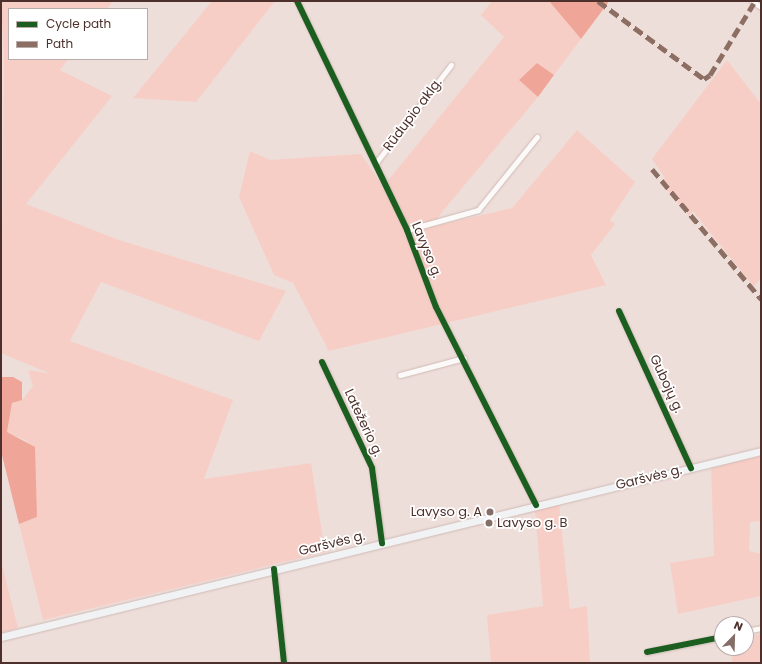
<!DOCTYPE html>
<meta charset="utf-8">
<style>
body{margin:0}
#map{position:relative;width:762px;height:664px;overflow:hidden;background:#eededa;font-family:Poppins,sans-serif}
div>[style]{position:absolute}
.green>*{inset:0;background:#f7cec6}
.forest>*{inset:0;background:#f0a599}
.roads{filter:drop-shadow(0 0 1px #cfbab5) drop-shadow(0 0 1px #cfbab5)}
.minor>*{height:5px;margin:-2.5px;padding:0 2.5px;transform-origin:2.5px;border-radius:2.5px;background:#fcfaf9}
.secondary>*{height:7px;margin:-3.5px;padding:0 3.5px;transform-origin:3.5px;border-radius:3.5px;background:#f1f2f3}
.quiet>*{height:5px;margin-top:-2.5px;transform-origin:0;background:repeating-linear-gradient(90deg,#8d6e63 0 10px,transparent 0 15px)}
.cycleway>*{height:6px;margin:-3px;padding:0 3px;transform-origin:3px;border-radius:3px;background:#1b5e20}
.dots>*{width:11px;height:11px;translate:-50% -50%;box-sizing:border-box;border:2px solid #fff;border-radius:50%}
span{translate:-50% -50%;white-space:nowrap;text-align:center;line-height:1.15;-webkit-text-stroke:3.5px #fff;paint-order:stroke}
.street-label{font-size:13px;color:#4d302b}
.poi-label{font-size:13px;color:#4d302b}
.right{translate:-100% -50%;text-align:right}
.left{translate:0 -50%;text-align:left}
.frame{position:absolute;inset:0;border:2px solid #4d302b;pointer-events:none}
.legend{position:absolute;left:8px;top:8px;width:140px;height:52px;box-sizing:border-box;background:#fff;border:1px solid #b8acaa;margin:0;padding:5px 7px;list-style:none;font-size:12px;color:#4d302b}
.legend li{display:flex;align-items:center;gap:8px;height:20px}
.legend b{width:20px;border:1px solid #b8acaa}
.north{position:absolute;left:714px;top:616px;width:40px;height:40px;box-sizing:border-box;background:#fff;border:1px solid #b8acaa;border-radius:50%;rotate:23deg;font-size:11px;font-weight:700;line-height:16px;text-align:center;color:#4d302b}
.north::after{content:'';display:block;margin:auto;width:14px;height:18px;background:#856d68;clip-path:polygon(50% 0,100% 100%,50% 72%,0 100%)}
</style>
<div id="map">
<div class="green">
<div style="clip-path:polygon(1px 1px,113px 1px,107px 9px,9px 9px,9px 59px,68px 59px,60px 70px,112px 96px,26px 204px,119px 240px,286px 291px,259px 341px,101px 282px,70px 341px,233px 400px,204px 479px,311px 463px,325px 552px,43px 620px,19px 524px,37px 517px,27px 441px,7px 432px,12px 403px,22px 400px,33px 386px,28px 370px,51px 374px,1px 353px,4px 55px)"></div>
<div style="clip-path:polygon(212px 1px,275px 1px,196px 102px,133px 98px)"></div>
<div style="clip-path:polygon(492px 1px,549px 1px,581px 39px,554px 75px,537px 63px,519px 80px,538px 97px,438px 217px,440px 225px,512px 208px,577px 130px,635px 182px,610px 220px,615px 224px,591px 255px,606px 285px,329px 351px,293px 283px,274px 275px,239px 197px,250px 151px,270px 160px,361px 154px,383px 187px,504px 37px,481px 15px)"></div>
<div style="clip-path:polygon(727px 60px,761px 104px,761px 278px,754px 287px,693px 211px,689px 216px,661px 183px,665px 178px,652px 159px)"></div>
<div style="clip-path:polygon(761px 453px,761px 521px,750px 522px,749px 551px,761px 554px,761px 596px,678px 614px,670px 563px,714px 556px,711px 465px)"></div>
<div style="clip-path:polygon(559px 504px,570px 609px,587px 606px,590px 663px,491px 663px,487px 615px,543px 606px,535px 510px)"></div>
<div style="clip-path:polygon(1px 561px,18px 628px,1px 633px)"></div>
<div style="clip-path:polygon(761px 634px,761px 663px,732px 663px,731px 648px,746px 648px,746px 637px)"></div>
</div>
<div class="forest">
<div style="clip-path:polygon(549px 1px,607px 1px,608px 3px,581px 39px)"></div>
<div style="clip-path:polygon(537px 63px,554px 75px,538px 97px,519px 80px)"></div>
<div style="clip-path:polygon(1px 377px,13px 377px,22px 382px,22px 400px,12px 403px,7px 432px,35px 447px,37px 517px,19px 524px,1px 451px)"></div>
</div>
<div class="roads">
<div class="minor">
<div style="left:297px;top:1px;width:254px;rotate:64.3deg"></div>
<div style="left:407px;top:230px;width:82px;rotate:69.4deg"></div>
<div style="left:436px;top:307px;width:222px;rotate:63.2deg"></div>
<div style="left:752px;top:1px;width:11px;rotate:34deg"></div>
<div style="left:375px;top:164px;width:125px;rotate:-52.5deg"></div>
<div style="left:407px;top:230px;width:74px;rotate:-15.7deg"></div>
<div style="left:478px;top:210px;width:94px;rotate:-51.1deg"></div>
<div style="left:619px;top:311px;width:173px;rotate:65.4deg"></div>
<div style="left:322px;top:362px;width:117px;rotate:64.7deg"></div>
<div style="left:372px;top:468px;width:76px;rotate:82.4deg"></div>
<div style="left:400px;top:375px;width:66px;rotate:-14.9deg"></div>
<div style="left:274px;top:569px;width:95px;rotate:83.9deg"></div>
<div style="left:746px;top:631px;width:15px;rotate:-11deg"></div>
<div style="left:647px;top:652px;width:76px;rotate:-11.3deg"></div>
</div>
<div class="secondary">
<div style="left:1px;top:637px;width:782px;rotate:-13.75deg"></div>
</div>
</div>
<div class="quiet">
<div style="left:598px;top:1px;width:132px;rotate:36.3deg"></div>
<div style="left:704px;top:79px;width:7px;rotate:-34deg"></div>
<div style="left:710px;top:75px;width:84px;rotate:-58.6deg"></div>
<div style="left:652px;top:169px;width:170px;rotate:50deg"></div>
</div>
<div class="cycleway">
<div style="left:297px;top:1px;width:254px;rotate:64.3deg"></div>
<div style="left:407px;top:230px;width:82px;rotate:69.4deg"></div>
<div style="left:436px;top:307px;width:222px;rotate:63.2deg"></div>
<div style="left:619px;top:311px;width:173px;rotate:65.4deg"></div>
<div style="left:322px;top:362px;width:117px;rotate:64.7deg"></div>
<div style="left:372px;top:468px;width:76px;rotate:82.4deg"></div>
<div style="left:274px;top:569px;width:95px;rotate:83.9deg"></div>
<div style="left:647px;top:652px;width:76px;rotate:-11.3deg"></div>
</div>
<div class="dots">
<div style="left:490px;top:512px;background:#856d68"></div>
<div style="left:489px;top:523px;background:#856d68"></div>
</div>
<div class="street-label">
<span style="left:413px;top:115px;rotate:-53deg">Rūdupio aklg.</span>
<span style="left:426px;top:250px;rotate:68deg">Lavyso g.</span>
<span style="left:666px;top:384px;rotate:65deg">Gubojų g.</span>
<span style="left:363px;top:423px;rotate:65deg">Latežerio g.</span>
<span style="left:649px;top:478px;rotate:-14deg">Garšvės g.</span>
<span style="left:332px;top:544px;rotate:-14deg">Garšvės g.</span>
</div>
<div class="poi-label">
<span class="right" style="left:482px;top:512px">Lavyso g. A</span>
<span class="left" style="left:497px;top:523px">Lavyso g. B</span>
</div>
<div class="frame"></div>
<ul class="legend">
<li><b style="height:5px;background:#1b5e20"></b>Cycle path</li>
<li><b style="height:5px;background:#8d6e63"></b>Path</li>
</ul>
<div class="north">N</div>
</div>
